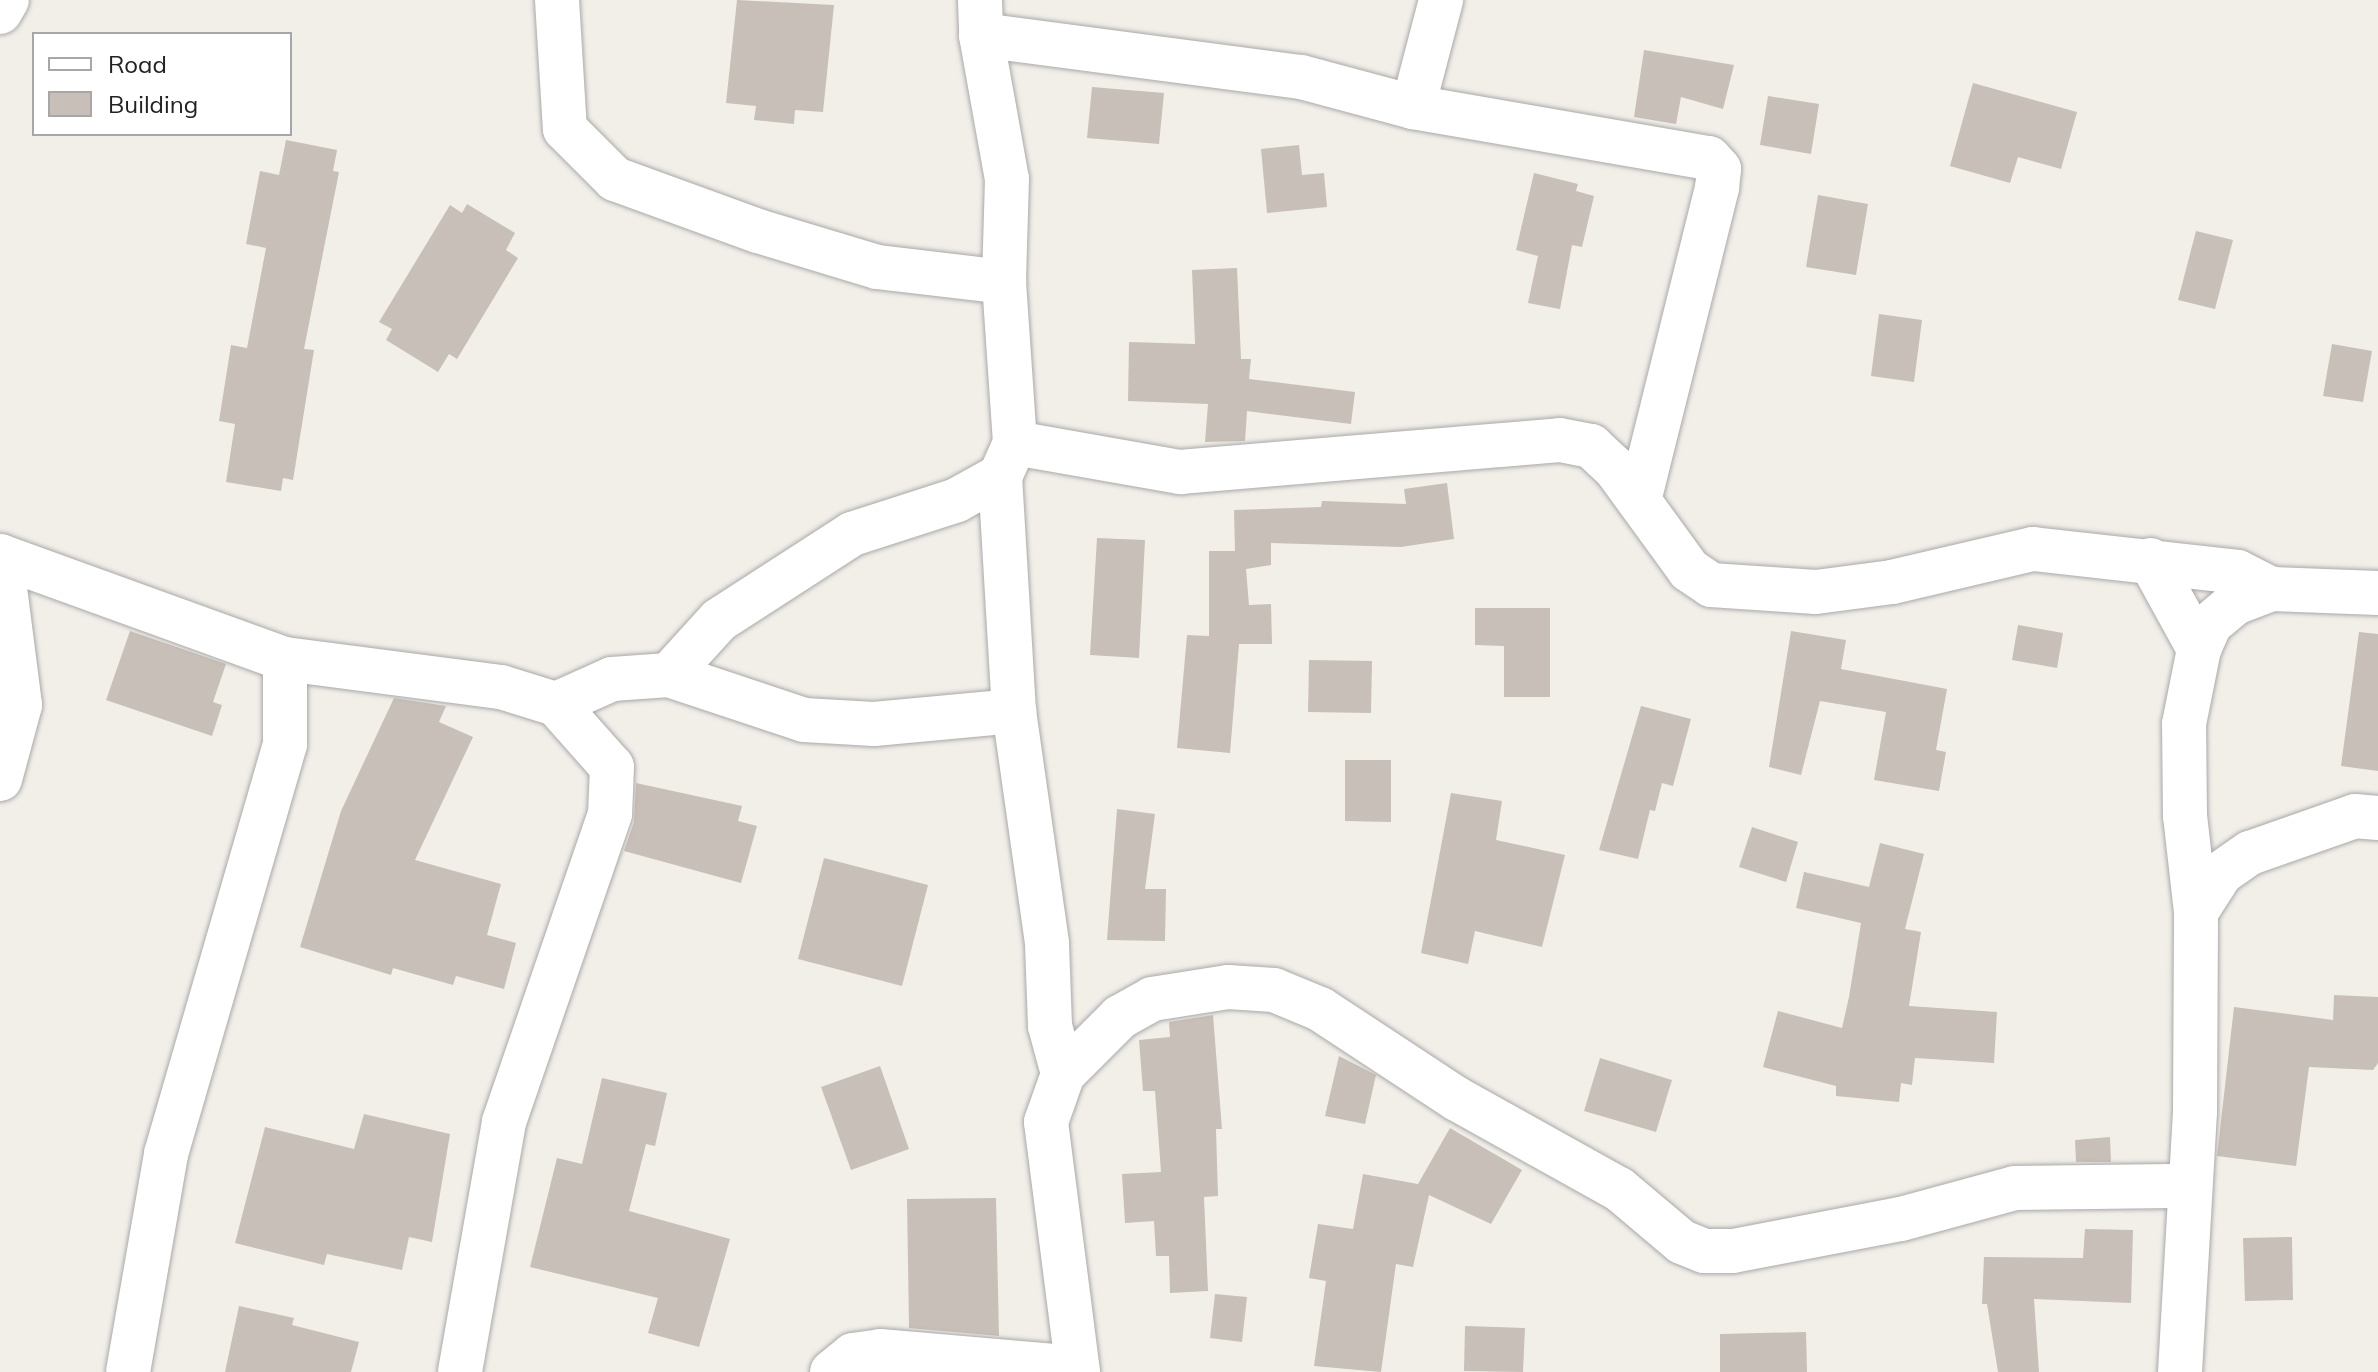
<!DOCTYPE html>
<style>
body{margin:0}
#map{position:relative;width:2378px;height:1372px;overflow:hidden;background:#f2efe9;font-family:Mulish,sans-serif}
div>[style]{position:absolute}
.building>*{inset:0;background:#c7bfb8}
.roads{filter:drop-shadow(0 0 2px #a9a9a9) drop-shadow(0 0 2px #a9a9a9)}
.minor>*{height:44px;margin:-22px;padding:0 22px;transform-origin:22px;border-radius:22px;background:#fff}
span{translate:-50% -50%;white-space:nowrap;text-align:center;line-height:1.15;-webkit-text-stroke:6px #fff;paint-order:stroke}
.legend{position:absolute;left:32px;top:32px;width:260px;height:104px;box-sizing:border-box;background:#fff;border:2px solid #a7a7a7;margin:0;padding:10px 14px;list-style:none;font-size:24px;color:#222}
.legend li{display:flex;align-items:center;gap:16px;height:40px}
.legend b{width:40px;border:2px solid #a7a7a7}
</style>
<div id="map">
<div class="building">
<div style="clip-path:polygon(737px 0,834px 5px,823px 112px,795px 110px,794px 124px,754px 120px,756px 106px,726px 103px)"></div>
<div style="clip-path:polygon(1644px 50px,1734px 65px,1723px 109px,1681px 97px,1676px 124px,1634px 117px)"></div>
<div style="clip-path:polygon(1973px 83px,2077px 112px,2061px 169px,2018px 157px,2010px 183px,1950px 166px)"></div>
<div style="clip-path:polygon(1092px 87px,1164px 93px,1159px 144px,1087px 138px)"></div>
<div style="clip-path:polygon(1768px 96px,1819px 104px,1811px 154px,1760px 145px)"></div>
<div style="clip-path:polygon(286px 140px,337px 150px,333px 171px,339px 172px,304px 349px,314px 350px,293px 480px,283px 478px,281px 491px,226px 482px,235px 424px,219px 421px,231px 345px,247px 348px,266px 248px,246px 244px,260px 171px,279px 175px)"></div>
<div style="clip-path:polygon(1299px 145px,1302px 175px,1324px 173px,1327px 207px,1267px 213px,1261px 149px)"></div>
<div style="clip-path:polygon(1534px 173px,1578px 184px,1576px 191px,1594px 196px,1582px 247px,1572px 245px,1560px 309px,1528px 303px,1538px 256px,1516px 250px)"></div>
<div style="clip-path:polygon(1818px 195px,1868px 204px,1856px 275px,1806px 267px)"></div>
<div style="clip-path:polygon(467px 204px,515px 233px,506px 250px,518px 258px,457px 359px,449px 354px,438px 372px,386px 340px,392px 329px,379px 322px,450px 205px,462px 213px)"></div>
<div style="clip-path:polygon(2196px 231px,2233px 240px,2215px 309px,2178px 300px)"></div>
<div style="clip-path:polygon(1237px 268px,1241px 359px,1251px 359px,1249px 379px,1355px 392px,1351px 424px,1247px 411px,1245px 441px,1205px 442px,1208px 404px,1128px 401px,1129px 342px,1195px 344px,1192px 270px)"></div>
<div style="clip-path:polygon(1879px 314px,1922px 320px,1914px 382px,1871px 376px)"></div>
<div style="clip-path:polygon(2332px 344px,2372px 351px,2363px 402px,2323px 396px)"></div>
<div style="clip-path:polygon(1447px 483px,1454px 539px,1401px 547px,1271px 543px,1271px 565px,1246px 569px,1249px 605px,1271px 604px,1272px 644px,1239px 644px,1230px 753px,1177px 748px,1187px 635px,1209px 636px,1209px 551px,1235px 551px,1234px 510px,1321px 507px,1322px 501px,1406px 504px,1404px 489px)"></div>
<div style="clip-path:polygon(1097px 538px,1145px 540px,1139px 658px,1090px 655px)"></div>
<div style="clip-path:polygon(1475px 608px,1550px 608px,1550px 697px,1504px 697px,1504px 646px,1475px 645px)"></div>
<div style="clip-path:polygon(2018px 625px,2063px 633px,2057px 668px,2012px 660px)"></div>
<div style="clip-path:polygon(130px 631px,226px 664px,213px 702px,222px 705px,212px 736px,106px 700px)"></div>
<div style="clip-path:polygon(1791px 631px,1846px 640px,1841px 669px,1947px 689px,1936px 750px,1946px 752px,1939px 791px,1874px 780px,1886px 712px,1820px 701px,1801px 775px,1769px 767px)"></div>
<div style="clip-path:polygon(2359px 632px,2378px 634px,2378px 771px,2341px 766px)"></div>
<div style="clip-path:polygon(1309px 660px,1372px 661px,1371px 713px,1308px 712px)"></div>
<div style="clip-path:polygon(394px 698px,446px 706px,439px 722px,473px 737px,415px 860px,501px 884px,487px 935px,516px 943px,504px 989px,456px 976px,453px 985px,393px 968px,391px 975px,300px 947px,341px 811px)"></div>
<div style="clip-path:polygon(1641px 706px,1691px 719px,1673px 786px,1662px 783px,1655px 811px,1650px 810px,1638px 859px,1599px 850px)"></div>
<div style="clip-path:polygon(1345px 760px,1391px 760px,1391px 822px,1345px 821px)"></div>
<div style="clip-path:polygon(636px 783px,742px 806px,738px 821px,757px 826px,741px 883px,624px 851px,634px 822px)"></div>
<div style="clip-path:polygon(1451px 793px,1502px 801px,1496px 840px,1565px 855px,1542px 947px,1475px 931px,1468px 964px,1421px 953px)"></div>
<div style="clip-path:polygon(1117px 809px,1155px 814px,1145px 889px,1166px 889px,1165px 941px,1107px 940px)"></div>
<div style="clip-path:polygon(1752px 827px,1798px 842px,1786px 882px,1739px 867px)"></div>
<div style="clip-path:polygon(1880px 843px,1924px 854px,1905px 929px,1921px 932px,1909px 1006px,1997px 1012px,1994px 1063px,1915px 1058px,1912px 1085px,1901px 1083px,1899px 1102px,1836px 1096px,1836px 1086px,1763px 1067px,1778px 1011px,1842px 1028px,1849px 997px,1861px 923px,1796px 908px,1804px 872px,1869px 887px)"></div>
<div style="clip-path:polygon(824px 858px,928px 885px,902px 986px,798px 959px)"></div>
<div style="clip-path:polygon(2334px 995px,2378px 997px,2378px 1063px,2373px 1070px,2309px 1067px,2296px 1166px,2217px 1156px,2234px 1007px,2333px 1020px)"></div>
<div style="clip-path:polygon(1213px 1015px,1222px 1129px,1216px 1129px,1218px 1196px,1204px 1197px,1208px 1291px,1170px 1293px,1169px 1256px,1156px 1256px,1154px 1221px,1125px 1223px,1122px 1174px,1161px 1172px,1155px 1091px,1143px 1091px,1139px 1040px,1170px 1037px,1169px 1022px)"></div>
<div style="clip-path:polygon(1339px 1056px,1376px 1075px,1365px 1124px,1325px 1116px)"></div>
<div style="clip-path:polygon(1600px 1058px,1672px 1080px,1656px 1132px,1584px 1111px)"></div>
<div style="clip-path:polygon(880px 1066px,909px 1149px,851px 1170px,821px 1087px)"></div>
<div style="clip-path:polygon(602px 1078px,667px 1093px,655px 1146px,646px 1144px,629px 1211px,730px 1239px,699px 1347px,648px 1333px,658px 1298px,530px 1267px,557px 1158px,582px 1164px)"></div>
<div style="clip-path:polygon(364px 1114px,450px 1134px,432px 1242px,409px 1237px,402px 1270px,327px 1254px,324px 1265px,235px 1243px,265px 1127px,354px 1149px)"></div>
<div style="clip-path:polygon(1450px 1128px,1522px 1170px,1491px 1224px,1429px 1195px,1413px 1267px,1396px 1264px,1381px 1372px,1314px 1366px,1326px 1281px,1309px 1278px,1318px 1224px,1353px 1229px,1363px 1174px,1418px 1184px)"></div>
<div style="clip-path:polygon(2110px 1137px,2111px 1162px,2076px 1162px,2075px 1140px)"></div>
<div style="clip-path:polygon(996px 1198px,999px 1336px,909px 1328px,907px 1199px)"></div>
<div style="clip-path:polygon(2085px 1229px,2133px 1230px,2131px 1303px,2034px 1299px,2039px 1372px,1998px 1372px,1987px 1304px,1982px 1304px,1984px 1257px,2083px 1258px)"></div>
<div style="clip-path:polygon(2292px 1237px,2293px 1300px,2245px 1301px,2243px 1238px)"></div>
<div style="clip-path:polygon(1215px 1294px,1247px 1297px,1242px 1342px,1210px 1338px)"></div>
<div style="clip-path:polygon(239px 1306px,294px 1318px,292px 1325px,359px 1342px,351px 1372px,225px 1372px)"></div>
<div style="clip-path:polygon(1465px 1326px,1525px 1328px,1523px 1372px,1464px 1371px)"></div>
<div style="clip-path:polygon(1806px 1332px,1807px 1372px,1720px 1372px,1720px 1334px)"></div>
</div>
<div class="roads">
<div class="minor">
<div style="left:557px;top:0;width:129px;rotate:86.5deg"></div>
<div style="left:565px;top:129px;width:71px;rotate:45deg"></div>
<div style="left:615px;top:179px;width:152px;rotate:20deg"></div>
<div style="left:758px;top:231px;width:124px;rotate:16.8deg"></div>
<div style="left:877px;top:267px;width:128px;rotate:6.7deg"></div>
<div style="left:980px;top:0;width:35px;rotate:88deg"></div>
<div style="left:981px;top:35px;width:146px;rotate:79.8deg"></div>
<div style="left:1007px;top:179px;width:103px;rotate:91.7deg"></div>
<div style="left:1004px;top:282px;width:161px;rotate:86.1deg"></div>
<div style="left:1015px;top:443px;width:36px;rotate:114deg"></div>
<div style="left:1000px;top:476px;width:235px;rotate:86.6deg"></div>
<div style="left:1014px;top:711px;width:235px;rotate:81.9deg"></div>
<div style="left:1047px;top:944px;width:82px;rotate:87.9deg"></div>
<div style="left:1050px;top:1026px;width:50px;rotate:74.8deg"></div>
<div style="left:1063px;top:1074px;width:51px;rotate:109.5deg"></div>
<div style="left:1046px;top:1122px;width:252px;rotate:82.7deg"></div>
<div style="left:0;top:12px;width:14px;rotate:-60deg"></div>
<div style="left:981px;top:35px;width:323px;rotate:7.5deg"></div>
<div style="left:1301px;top:77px;width:116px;rotate:15deg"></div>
<div style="left:1413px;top:107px;width:300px;rotate:9.8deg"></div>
<div style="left:1709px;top:158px;width:15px;rotate:48deg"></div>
<div style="left:1719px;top:169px;width:19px;rotate:96deg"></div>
<div style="left:1717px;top:188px;width:322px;rotate:104deg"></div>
<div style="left:1413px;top:107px;width:111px;rotate:-75.3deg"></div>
<div style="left:1015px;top:443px;width:168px;rotate:10deg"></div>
<div style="left:1180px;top:472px;width:381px;rotate:-4.8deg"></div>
<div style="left:1560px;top:440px;width:32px;rotate:11deg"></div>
<div style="left:1591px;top:446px;width:33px;rotate:43deg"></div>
<div style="left:1615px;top:468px;width:126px;rotate:54deg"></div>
<div style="left:1689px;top:570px;width:27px;rotate:34deg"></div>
<div style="left:1711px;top:585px;width:105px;rotate:3.8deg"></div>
<div style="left:1816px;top:592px;width:77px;rotate:-7.5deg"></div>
<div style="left:1892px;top:582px;width:145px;rotate:-13.2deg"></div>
<div style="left:2033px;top:549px;width:206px;rotate:6.4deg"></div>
<div style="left:2238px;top:572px;width:38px;rotate:27deg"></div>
<div style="left:0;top:556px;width:303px;rotate:19.9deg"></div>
<div style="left:285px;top:659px;width:218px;rotate:7.4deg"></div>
<div style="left:501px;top:687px;width:58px;rotate:17.2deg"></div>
<div style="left:556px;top:704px;width:84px;rotate:48.4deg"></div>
<div style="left:612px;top:767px;width:47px;rotate:92.4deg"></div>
<div style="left:610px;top:814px;width:326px;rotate:109deg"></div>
<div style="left:504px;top:1122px;width:254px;rotate:100deg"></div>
<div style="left:2150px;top:560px;width:102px;rotate:61.2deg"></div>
<div style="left:669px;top:675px;width:74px;rotate:-47.7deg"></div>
<div style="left:719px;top:620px;width:158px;rotate:-32.9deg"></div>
<div style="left:852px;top:534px;width:110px;rotate:-17.9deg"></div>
<div style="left:957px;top:500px;width:49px;rotate:-29.2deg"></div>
<div style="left:556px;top:704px;width:61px;rotate:-24.1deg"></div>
<div style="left:612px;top:679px;width:57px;rotate:-4deg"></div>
<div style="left:669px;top:675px;width:142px;rotate:18.4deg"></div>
<div style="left:804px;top:720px;width:70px;rotate:3.3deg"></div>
<div style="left:874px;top:724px;width:141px;rotate:-5.3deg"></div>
<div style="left:0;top:779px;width:77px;rotate:-74.9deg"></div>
<div style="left:20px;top:705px;width:150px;rotate:-97.3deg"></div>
<div style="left:2196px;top:912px;width:46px;rotate:-57.3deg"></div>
<div style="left:2221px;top:873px;width:35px;rotate:-35deg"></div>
<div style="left:2250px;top:853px;width:111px;rotate:-19.4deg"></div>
<div style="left:2355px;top:816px;width:23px;rotate:5deg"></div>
<div style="left:1063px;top:1074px;width:81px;rotate:-45deg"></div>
<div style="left:1120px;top:1017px;width:37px;rotate:-29deg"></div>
<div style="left:1152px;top:999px;width:77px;rotate:-9deg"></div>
<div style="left:1228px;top:987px;width:46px;rotate:3.7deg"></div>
<div style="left:1274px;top:990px;width:50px;rotate:22.4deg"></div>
<div style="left:1320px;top:1009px;width:164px;rotate:33.3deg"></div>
<div style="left:1457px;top:1099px;width:185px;rotate:29.1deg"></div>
<div style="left:1619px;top:1189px;width:82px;rotate:40.1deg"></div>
<div style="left:1682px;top:1242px;width:24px;rotate:22deg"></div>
<div style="left:1704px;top:1251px;width:29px"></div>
<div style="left:1733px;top:1251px;width:171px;rotate:-10.8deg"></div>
<div style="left:1901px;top:1219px;width:118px;rotate:-15.2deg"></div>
<div style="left:2015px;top:1188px;width:175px;rotate:-0.7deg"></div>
<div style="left:128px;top:1372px;width:221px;rotate:-80.1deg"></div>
<div style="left:166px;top:1154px;width:427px;rotate:-73.8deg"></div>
<div style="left:285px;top:744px;width:85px;rotate:-90deg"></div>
<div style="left:832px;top:1372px;width:27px;rotate:-39deg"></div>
<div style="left:853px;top:1355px;width:27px;rotate:-8deg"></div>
<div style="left:880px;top:1351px;width:198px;rotate:4.9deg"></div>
<div style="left:2180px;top:1372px;width:260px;rotate:-86.7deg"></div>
<div style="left:2195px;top:1112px;width:200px;rotate:-89.7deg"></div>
<div style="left:2196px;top:912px;width:97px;rotate:-96.5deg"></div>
<div style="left:2185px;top:816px;width:92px;rotate:-90.6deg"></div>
<div style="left:2184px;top:724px;width:76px;rotate:-78.7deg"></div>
<div style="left:2199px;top:649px;width:27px;rotate:-66deg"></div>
<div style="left:2210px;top:624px;width:33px;rotate:-40deg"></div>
<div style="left:2235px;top:603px;width:40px;rotate:-21deg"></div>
<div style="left:2272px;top:589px;width:106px;rotate:2.2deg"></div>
</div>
</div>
<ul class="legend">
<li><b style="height:10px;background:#fff"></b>Road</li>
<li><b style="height:22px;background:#c7bfb8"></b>Building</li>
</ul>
</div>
